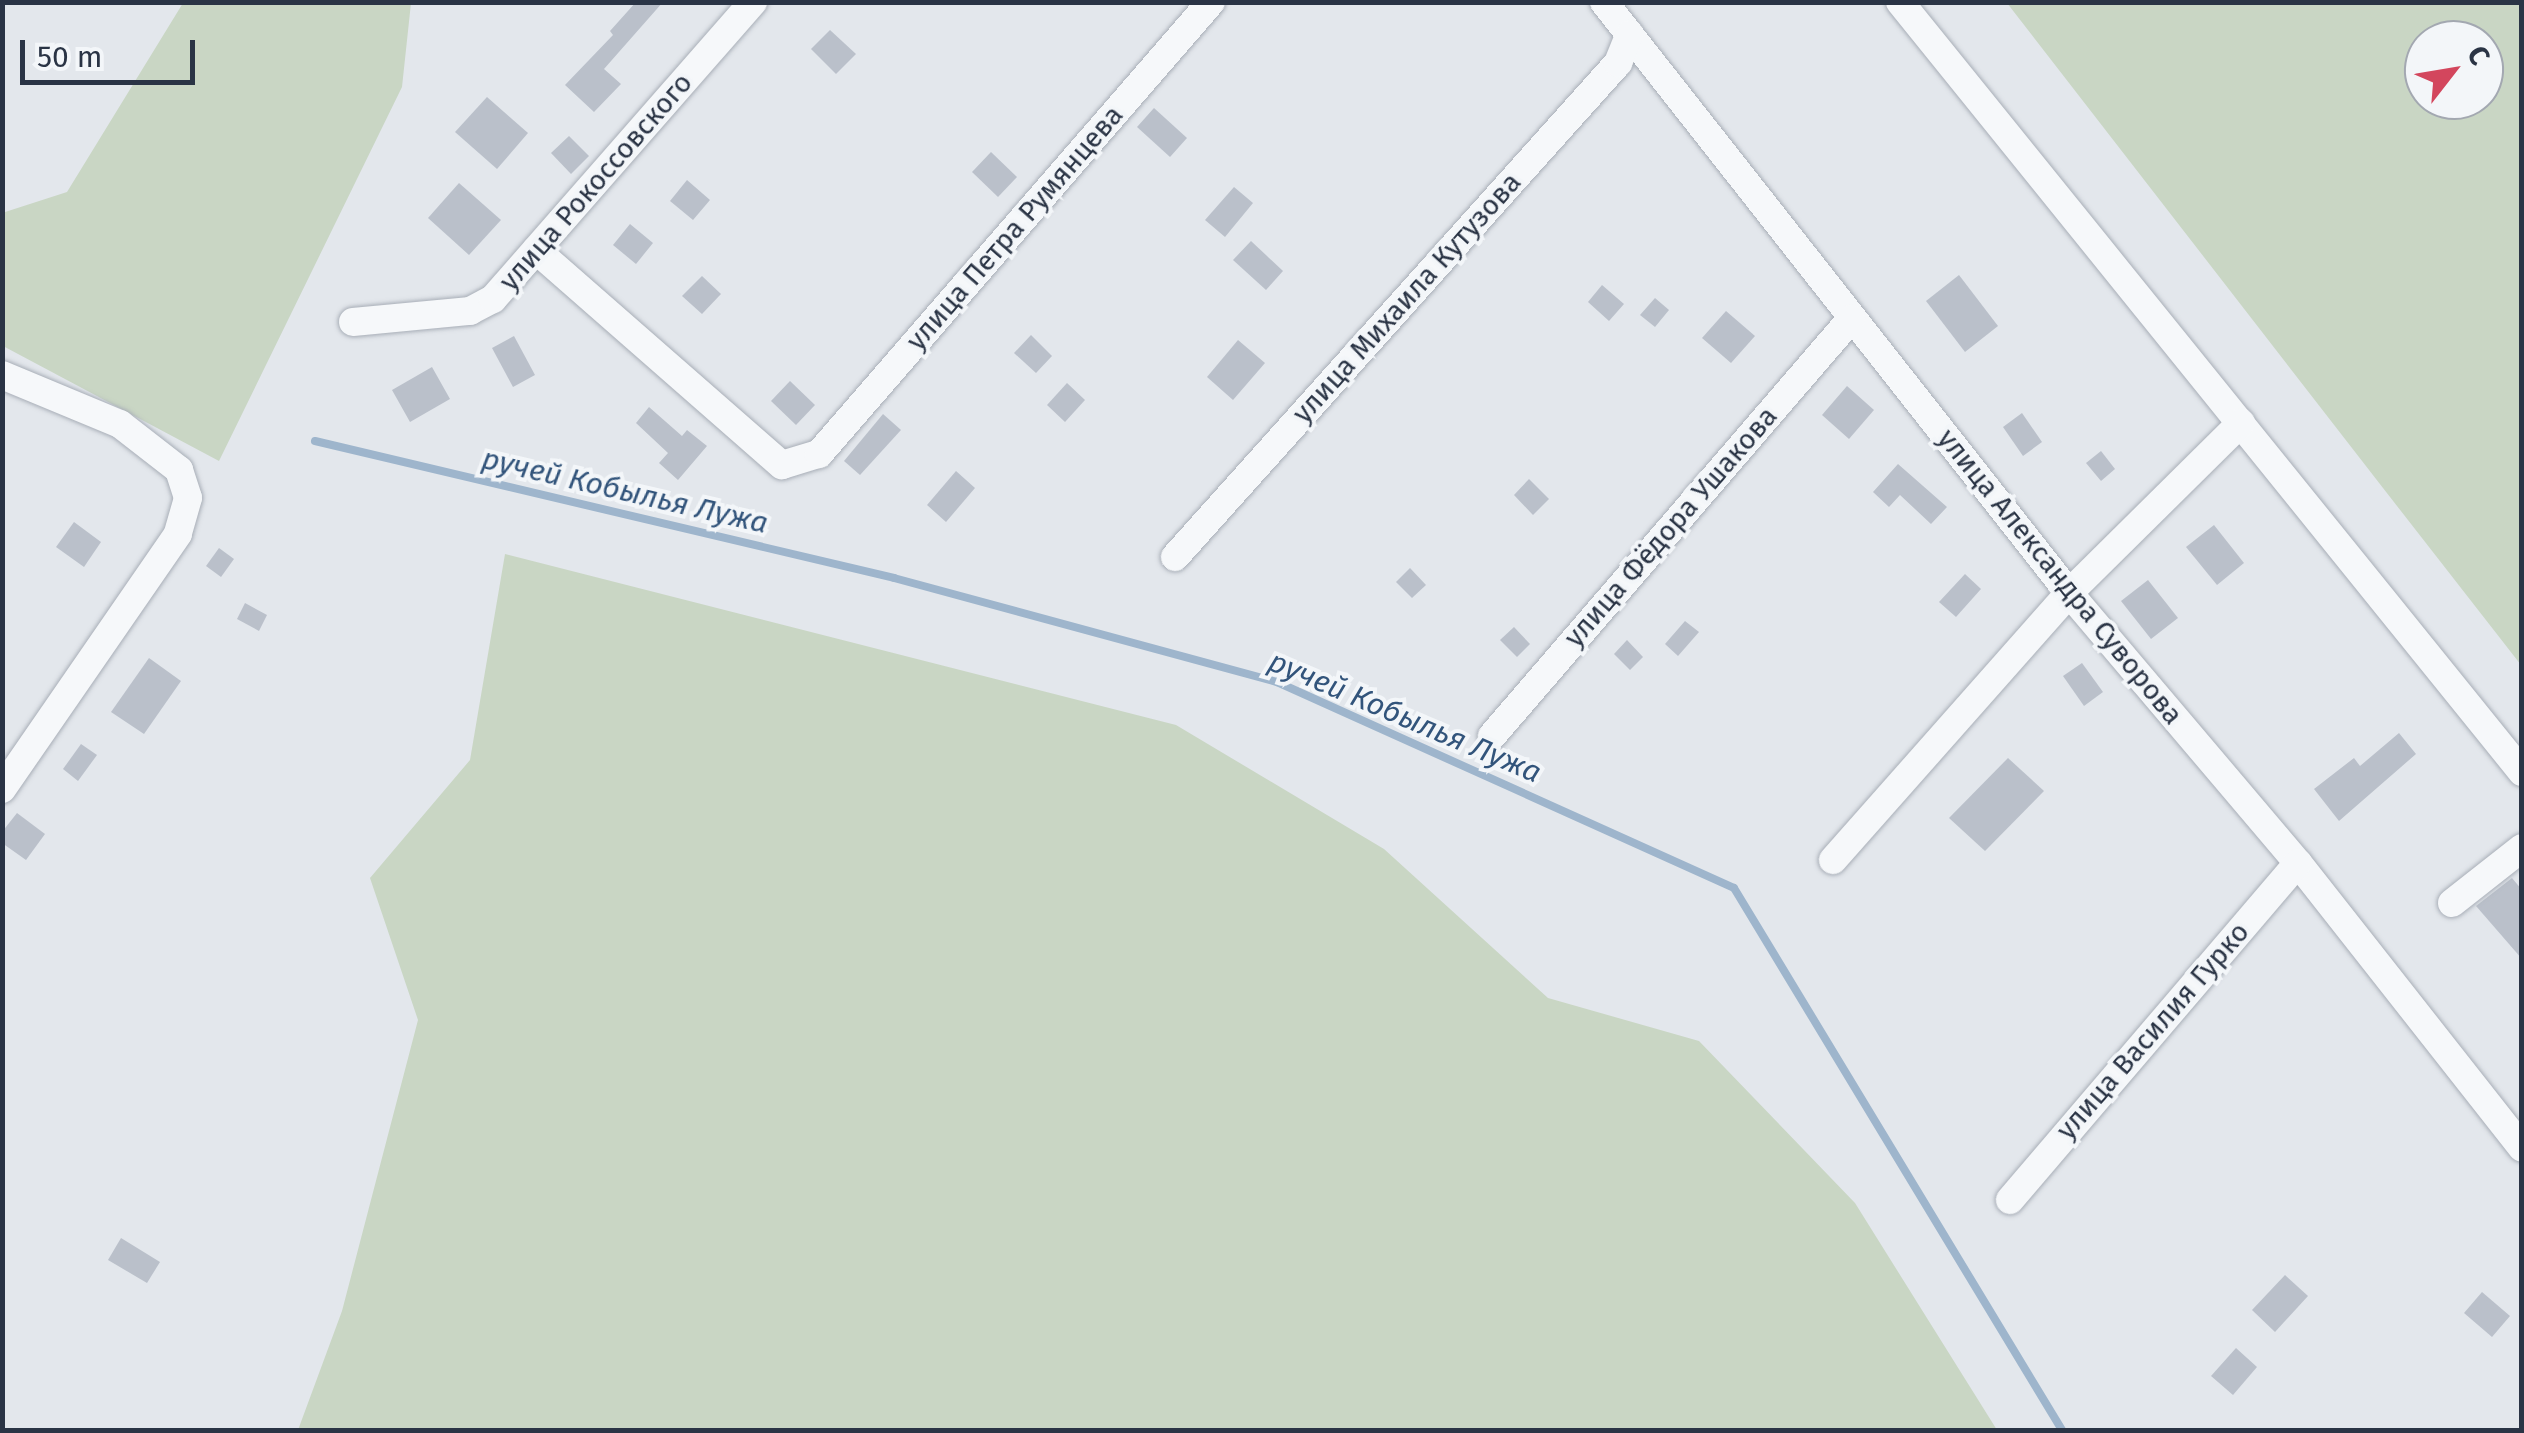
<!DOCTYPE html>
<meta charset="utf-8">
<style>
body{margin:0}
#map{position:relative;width:2524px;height:1433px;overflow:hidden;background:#e3e7ec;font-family:"Fira Sans",sans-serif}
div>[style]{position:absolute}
.green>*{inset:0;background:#c9d6c4}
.stream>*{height:8px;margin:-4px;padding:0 4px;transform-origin:4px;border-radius:4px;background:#9eb5cc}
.building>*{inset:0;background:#bac0ca}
.roads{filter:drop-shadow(0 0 2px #a8aeb7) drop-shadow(0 0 2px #a8aeb7)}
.minor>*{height:28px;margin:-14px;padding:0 14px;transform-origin:14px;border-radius:14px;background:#f6f8fa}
span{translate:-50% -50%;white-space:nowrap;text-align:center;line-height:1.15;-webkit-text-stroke:8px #f3f6f9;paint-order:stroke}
.street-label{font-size:28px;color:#2a3445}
.water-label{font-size:30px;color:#32547b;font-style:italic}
.frame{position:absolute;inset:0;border:5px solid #2a3445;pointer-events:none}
.north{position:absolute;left:2404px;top:20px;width:100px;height:100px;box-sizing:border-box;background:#f3f6f9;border:2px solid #a3a8b1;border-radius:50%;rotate:59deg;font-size:28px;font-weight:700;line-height:40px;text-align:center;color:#2a3445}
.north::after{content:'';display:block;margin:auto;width:35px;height:45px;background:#d3465d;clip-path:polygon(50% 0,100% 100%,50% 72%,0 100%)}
.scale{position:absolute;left:20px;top:40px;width:175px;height:45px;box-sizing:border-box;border:5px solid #2a3445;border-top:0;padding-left:12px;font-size:30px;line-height:35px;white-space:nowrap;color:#2a3445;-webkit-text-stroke:8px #f3f6f9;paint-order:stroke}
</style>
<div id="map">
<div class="green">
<div style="clip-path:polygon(183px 3px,411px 3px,402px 87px,219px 461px,3px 346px,2px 213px,67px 192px)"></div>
<div style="clip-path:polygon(evenodd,2007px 3px,2521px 3px,2521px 665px,2383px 488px,2007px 3px,2484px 40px,2484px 100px,2424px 100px,2424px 40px,2484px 40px)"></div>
<div style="clip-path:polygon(505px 554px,1176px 725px,1384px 849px,1548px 998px,1699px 1041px,1855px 1203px,1997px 1430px,298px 1430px,342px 1311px,418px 1020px,370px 878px,470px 760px)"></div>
</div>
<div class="stream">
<div style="left:315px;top:441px;width:595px;rotate:13.31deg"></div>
<div style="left:894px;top:578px;width:397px;rotate:15.2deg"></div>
<div style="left:1277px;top:682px;width:501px;rotate:24.26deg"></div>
<div style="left:1734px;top:888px;width:634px;rotate:58.82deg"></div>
</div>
<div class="building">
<div style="clip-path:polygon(636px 2px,663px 2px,604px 69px,621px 84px,594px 112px,565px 85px,613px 35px,610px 31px)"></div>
<div style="clip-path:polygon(830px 30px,856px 54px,836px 74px,811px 49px)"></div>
<div style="clip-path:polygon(487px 97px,528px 133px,497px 169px,455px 132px)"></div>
<div style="clip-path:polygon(1154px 108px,1187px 138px,1170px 157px,1137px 127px)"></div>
<div style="clip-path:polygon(569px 136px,589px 156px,571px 174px,551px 153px)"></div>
<div style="clip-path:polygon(991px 152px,1017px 177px,998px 197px,972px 172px)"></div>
<div style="clip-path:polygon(687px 180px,710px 200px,693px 220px,670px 201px)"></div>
<div style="clip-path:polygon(459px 183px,501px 220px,469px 255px,428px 218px)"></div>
<div style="clip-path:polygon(1234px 187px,1253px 203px,1225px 237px,1205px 220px)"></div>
<div style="clip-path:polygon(630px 224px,653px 243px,636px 264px,613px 245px)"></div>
<div style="clip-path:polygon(1251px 241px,1283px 271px,1266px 290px,1233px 260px)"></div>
<div style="clip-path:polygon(1959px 275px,1998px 326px,1965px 352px,1926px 301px)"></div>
<div style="clip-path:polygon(702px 276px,721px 294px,702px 314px,682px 296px)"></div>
<div style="clip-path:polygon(1602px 285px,1624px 304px,1609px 321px,1588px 302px)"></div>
<div style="clip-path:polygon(1655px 298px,1669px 310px,1655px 327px,1640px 315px)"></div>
<div style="clip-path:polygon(1726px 311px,1755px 336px,1731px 363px,1702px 338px)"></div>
<div style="clip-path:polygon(1031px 335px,1052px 356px,1036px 373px,1014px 353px)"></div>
<div style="clip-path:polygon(514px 336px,535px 375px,513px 387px,492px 348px)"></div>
<div style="clip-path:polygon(1238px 340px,1265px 363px,1233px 400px,1207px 377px)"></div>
<div style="clip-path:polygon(432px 367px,450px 399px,410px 422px,392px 390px)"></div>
<div style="clip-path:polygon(790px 381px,815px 405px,796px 425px,771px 401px)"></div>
<div style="clip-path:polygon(1067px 383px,1085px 400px,1065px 422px,1047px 405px)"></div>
<div style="clip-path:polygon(1847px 386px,1874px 410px,1849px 439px,1822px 415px)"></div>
<div style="clip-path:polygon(649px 407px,682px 436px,687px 430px,707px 446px,678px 480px,659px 463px,668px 453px,636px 423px)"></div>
<div style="clip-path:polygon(2022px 413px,2042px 442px,2023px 456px,2003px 427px)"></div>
<div style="clip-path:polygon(883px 414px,901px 430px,860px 475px,844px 461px)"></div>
<div style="clip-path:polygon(2101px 451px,2115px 469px,2101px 481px,2086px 463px)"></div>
<div style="clip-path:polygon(1898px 464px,1947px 507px,1931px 524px,1900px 495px,1889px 507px,1873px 492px)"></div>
<div style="clip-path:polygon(956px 471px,975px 488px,946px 522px,927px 505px)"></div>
<div style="clip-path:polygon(1529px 479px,1549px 499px,1533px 515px,1514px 495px)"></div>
<div style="clip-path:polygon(74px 522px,101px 542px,84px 567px,56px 547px)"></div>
<div style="clip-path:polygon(2214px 525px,2244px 563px,2217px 585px,2186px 547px)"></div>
<div style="clip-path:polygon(219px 548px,234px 559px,221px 577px,206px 566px)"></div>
<div style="clip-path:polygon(1410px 568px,1426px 585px,1412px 598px,1396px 582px)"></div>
<div style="clip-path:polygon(1965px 574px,1981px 589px,1956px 617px,1939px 602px)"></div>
<div style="clip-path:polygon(2148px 580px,2178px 618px,2151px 639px,2121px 601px)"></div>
<div style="clip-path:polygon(245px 603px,267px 615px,259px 631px,237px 619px)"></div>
<div style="clip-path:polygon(1685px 621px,1699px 632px,1678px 656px,1665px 644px)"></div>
<div style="clip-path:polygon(1514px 627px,1530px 644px,1517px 657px,1500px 640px)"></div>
<div style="clip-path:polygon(1627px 640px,1643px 657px,1630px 670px,1614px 654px)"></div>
<div style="clip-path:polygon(149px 658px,181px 681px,144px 734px,111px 712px)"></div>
<div style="clip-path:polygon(2082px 663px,2103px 692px,2084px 706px,2063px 676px)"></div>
<div style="clip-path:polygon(2399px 733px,2416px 754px,2339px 821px,2314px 789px,2354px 758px,2360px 766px)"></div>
<div style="clip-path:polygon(81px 744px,97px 755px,78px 781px,63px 769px)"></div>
<div style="clip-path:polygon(2008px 758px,2044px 791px,1985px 851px,1949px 818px)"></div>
<div style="clip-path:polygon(17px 813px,45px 834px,26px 860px,2px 843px,2px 832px)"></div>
<div style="clip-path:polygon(2512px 878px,2522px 890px,2522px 959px,2476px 906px)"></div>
<div style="clip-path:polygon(121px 1238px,160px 1262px,147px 1283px,108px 1260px)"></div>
<div style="clip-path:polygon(2285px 1275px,2308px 1296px,2275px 1332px,2252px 1310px)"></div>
<div style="clip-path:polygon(2482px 1292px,2510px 1316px,2492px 1337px,2464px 1313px)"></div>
<div style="clip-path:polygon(2236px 1348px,2257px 1367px,2233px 1395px,2211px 1376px)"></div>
</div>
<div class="roads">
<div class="minor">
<div style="left:1604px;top:2px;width:752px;rotate:51.8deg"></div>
<div style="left:2069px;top:593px;width:354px;rotate:49.7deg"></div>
<div style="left:2298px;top:863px;width:362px;rotate:51.8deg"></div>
<div style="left:1900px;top:2px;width:990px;rotate:51.07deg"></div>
<div style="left:536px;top:250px;width:327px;rotate:41.2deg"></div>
<div style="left:782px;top:465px;width:39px;rotate:-17deg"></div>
<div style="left:819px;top:454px;width:598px;rotate:-49.07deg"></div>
<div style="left:353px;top:322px;width:118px;rotate:-5.4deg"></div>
<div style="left:470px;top:311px;width:26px;rotate:-28deg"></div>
<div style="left:493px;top:299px;width:395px;rotate:-48.8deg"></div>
<div style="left:2px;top:375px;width:128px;rotate:22.6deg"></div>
<div style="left:120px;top:424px;width:75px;rotate:37.9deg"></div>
<div style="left:179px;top:470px;width:29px;rotate:72deg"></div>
<div style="left:188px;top:498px;width:37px;rotate:106deg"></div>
<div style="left:178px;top:534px;width:310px;rotate:124.6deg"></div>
<div style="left:1175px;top:557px;width:664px;rotate:-48.12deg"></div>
<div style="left:1618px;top:63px;width:31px;rotate:-68deg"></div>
<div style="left:1492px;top:736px;width:550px;rotate:-49.27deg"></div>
<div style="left:1833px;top:860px;width:356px;rotate:-48.5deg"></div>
<div style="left:2069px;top:593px;width:242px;rotate:-44.7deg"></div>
<div style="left:2452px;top:903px;width:89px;rotate:-38.2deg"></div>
<div style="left:2010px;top:1200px;width:443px;rotate:-49.5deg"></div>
</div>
</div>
<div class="street-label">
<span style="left:596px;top:182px;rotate:-49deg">улица Рокоссовского</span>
<span style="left:1015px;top:228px;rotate:-49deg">улица Петра Румянцева</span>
<span style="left:1407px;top:298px;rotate:-48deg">улица Михаила Кутузова</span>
<span style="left:1671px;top:527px;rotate:-49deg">улица Фёдора Ушакова</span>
<span style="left:2060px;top:577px;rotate:51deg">улица Александра Суворова</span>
<span style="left:2153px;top:1031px;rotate:-49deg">улица Василия Гурко</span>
</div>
<div class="water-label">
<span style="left:625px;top:491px;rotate:13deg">ручей Кобылья Лужа</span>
<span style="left:1405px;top:717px;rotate:23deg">ручей Кобылья Лужа</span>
</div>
<div class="frame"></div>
<div class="north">С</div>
<div class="scale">50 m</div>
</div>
